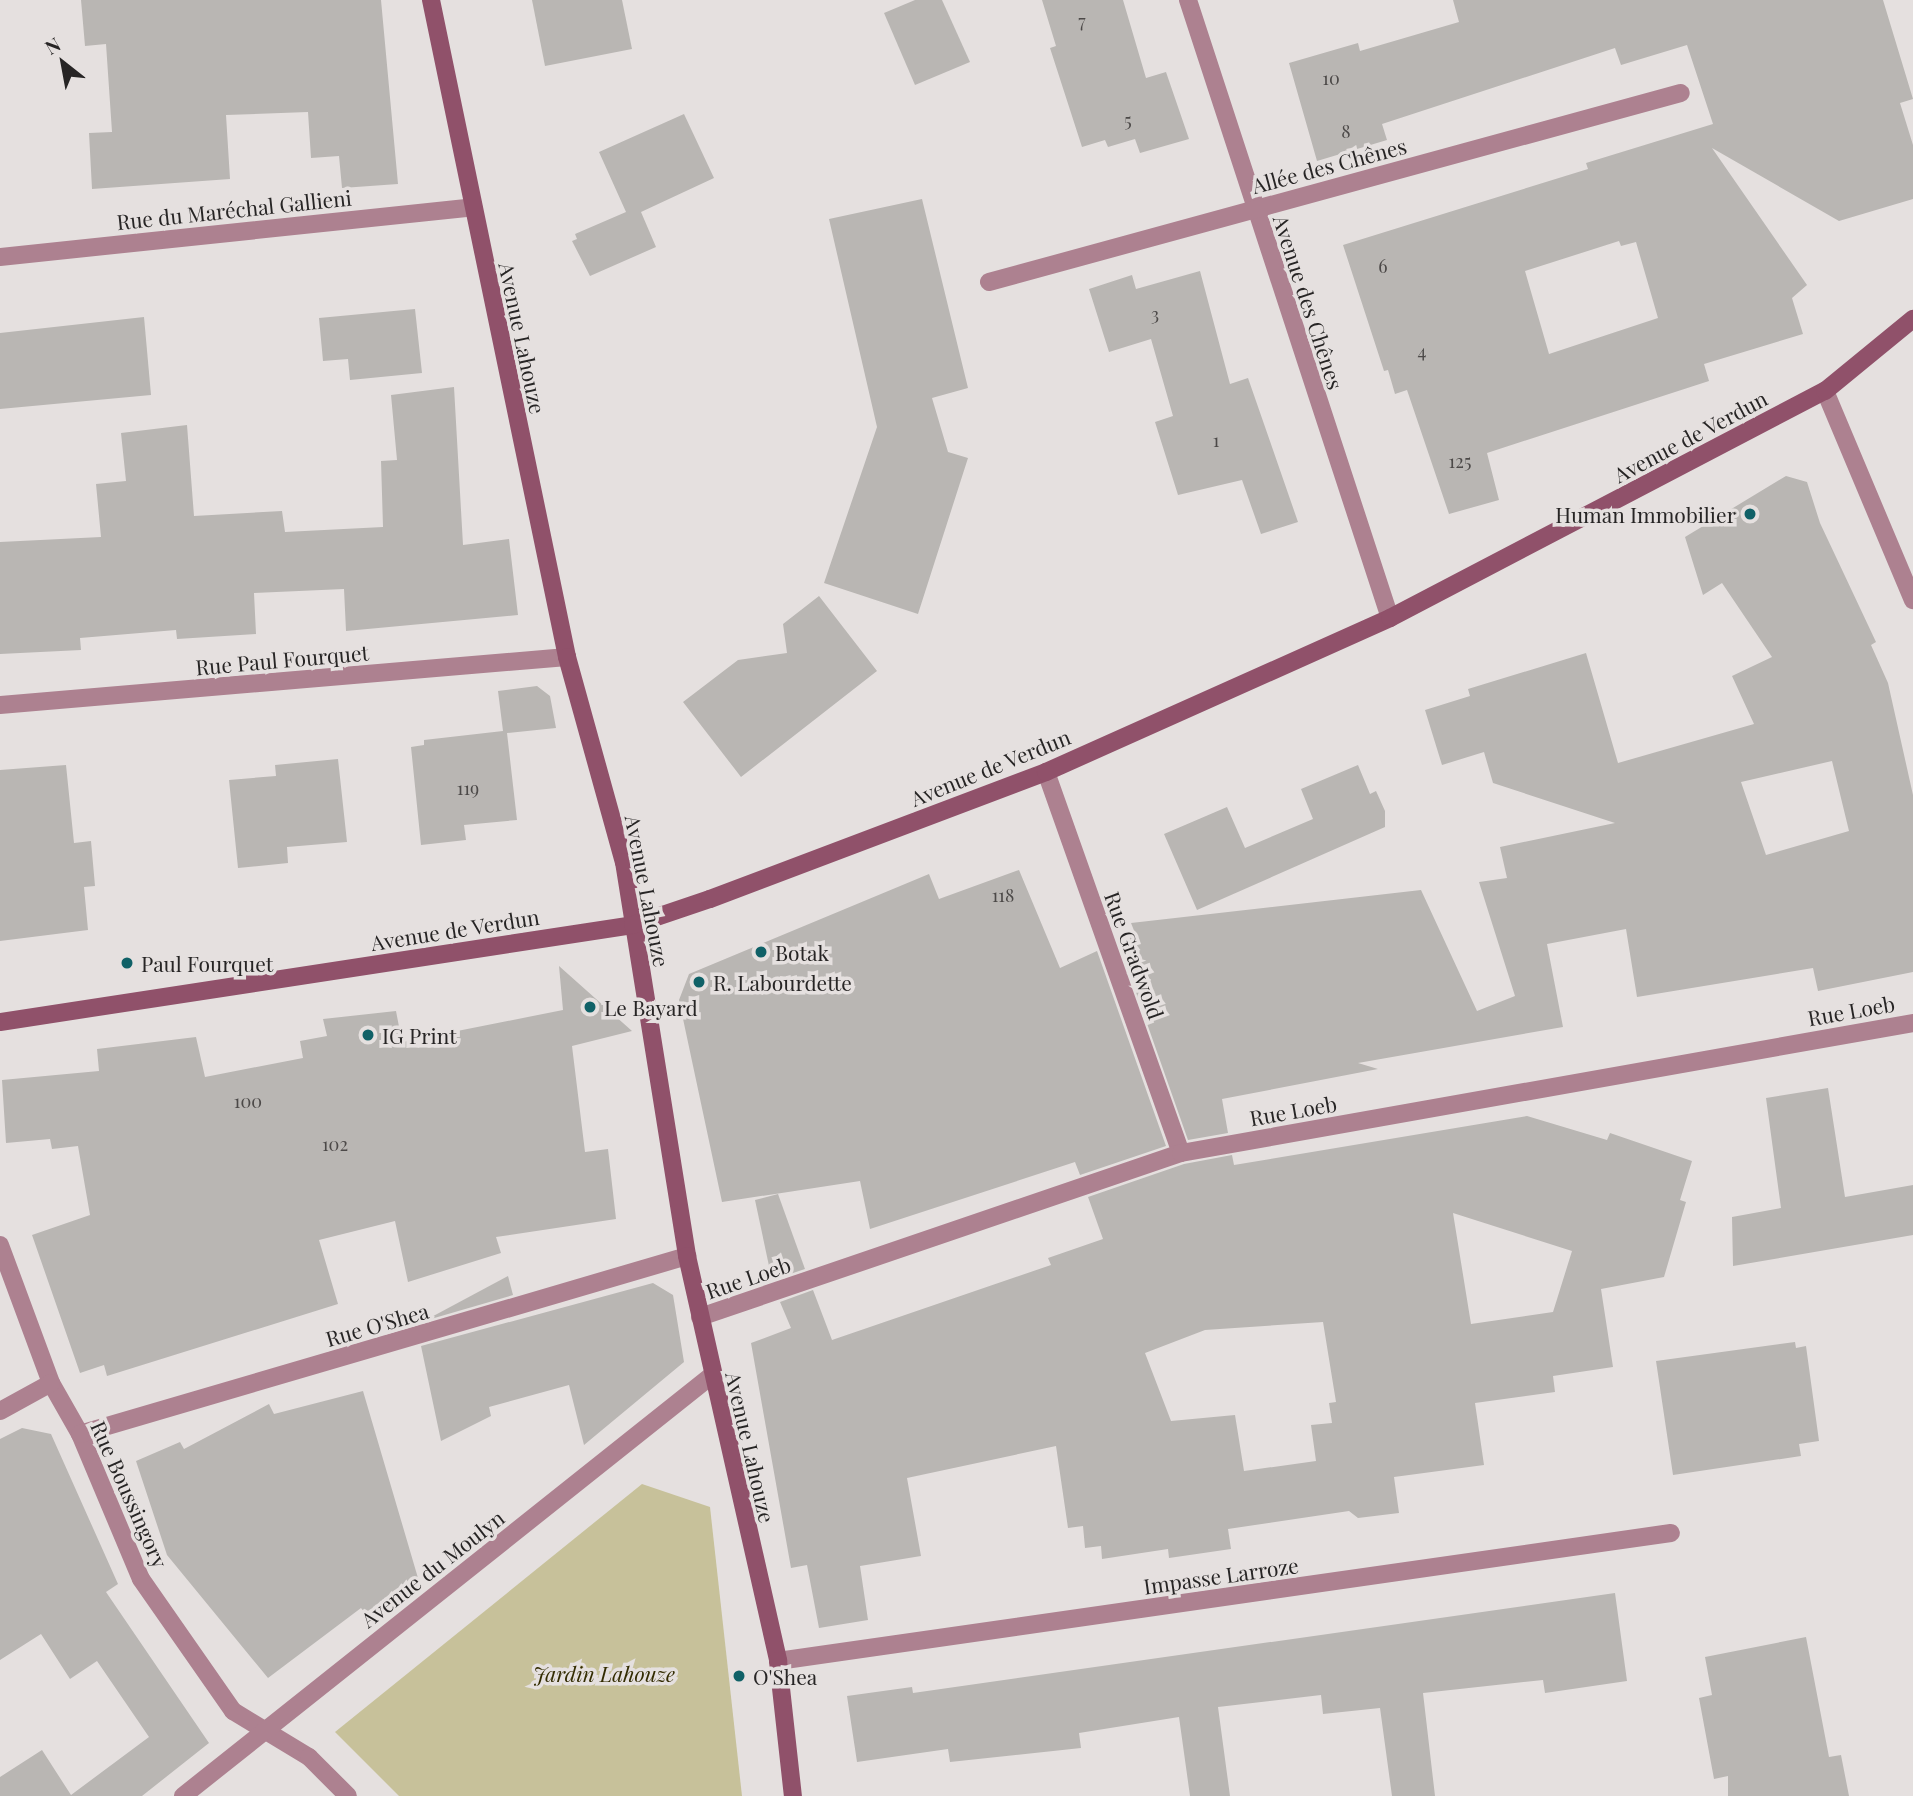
<!DOCTYPE html>
<meta charset="utf-8">
<style>
body{margin:0}
#map{position:relative;width:1913px;height:1796px;overflow:hidden;background:#e5e0df;font-family:"Playfair Display",serif}
div>[style]{position:absolute}
.green>*{inset:0;background:#c7c19a}
.building>*{inset:0;background:#b9b6b3}
.street>*{height:18px;margin:-9px;padding:0 9px;transform-origin:9px;border-radius:9px;background:#ad8190}
.secondary>*{height:18px;margin:-9px;padding:0 9px;transform-origin:9px;border-radius:9px;background:#90516a}
.dots>*{width:19px;height:19px;translate:-50% -50%;box-sizing:border-box;border:4px solid #e5e0df;border-radius:50%}
span{translate:-50% -50%;white-space:nowrap;text-align:center;line-height:1.15;-webkit-text-stroke:7px #e5e0df;paint-order:stroke}
.number-label{font-size:18px;color:#4c4948}
.number-label span{-webkit-text-stroke-width:0}
.street-label{font-size:21px;color:#272525}
.poi-label{font-size:21px;color:#272525}
.right{translate:-100% -50%;text-align:right}
.left{translate:0 -50%;text-align:left}
.park-label{font-size:21px;color:#322b00;font-style:italic}
.north{position:absolute;left:28px;top:28px;width:70px;height:70px;-webkit-text-stroke:5px #e5e0df;paint-order:stroke;rotate:329deg;font-size:19px;font-weight:700;line-height:28px;text-align:center;color:#272525}
.north::after{content:'';display:block;margin:auto;width:24px;height:32px;background:#272525;clip-path:polygon(50% 0,100% 100%,50% 72%,0 100%)}
</style>
<div id="map">
<div class="green">
<div style="clip-path:polygon(642px 1484px,710px 1507px,742px 1796px,399px 1796px,335px 1732px)"></div>
</div>
<div class="building">
<div style="clip-path:polygon(81px 0,381px 0,398px 184px,342px 188px,339px 156px,311px 158px,308px 112px,226px 115px,230px 179px,92px 189px,89px 133px,112px 132px,106px 44px,85px 46px)"></div>
<div style="clip-path:polygon(532px 0,622px 0,632px 49px,545px 66px)"></div>
<div style="clip-path:polygon(915px 0,942px 0,970px 62px,915px 85px,884px 13px)"></div>
<div style="clip-path:polygon(1042px 0,1123px 0,1146px 78px,1166px 72px,1189px 139px,1140px 153px,1135px 139px,1108px 147px,1105px 140px,1082px 147px,1050px 48px,1056px 46px)"></div>
<div style="clip-path:polygon(evenodd,1453px 0,1883px 0,1913px 99px,1900px 103px,1913px 145px,1913px 199px,1839px 221px,1712px 148px,1807px 285px,1792px 298px,1803px 334px,1704px 364px,1709px 381px,1487px 453px,1499px 500px,1449px 514px,1407px 390px,1395px 394px,1388px 370px,1384px 371px,1343px 245px,1588px 169px,1586px 163px,1713px 124px,1687px 45px,1621px 65px,1615px 48px,1382px 124px,1387px 140px,1317px 161px,1289px 63px,1358px 43px,1360px 51px,1459px 22px,1453px 0,1619px 241px,1621px 246px,1636px 242px,1658px 318px,1549px 354px,1525px 271px,1619px 241px)"></div>
<div style="clip-path:polygon(684px 114px,714px 178px,641px 212px,656px 247px,590px 276px,572px 241px,577px 239px,575px 234px,626px 212px,599px 152px)"></div>
<div style="clip-path:polygon(922px 199px,968px 388px,932px 398px,948px 452px,968px 458px,918px 614px,824px 583px,877px 427px,829px 219px)"></div>
<div style="clip-path:polygon(1200px 271px,1230px 384px,1248px 378px,1298px 522px,1261px 534px,1242px 480px,1178px 495px,1155px 422px,1173px 416px,1151px 339px,1109px 352px,1089px 289px,1132px 275px,1136px 289px)"></div>
<div style="clip-path:polygon(415px 309px,422px 373px,350px 380px,348px 359px,323px 361px,319px 318px)"></div>
<div style="clip-path:polygon(144px 317px,151px 395px,0 409px,0 333px)"></div>
<div style="clip-path:polygon(454px 387px,463px 545px,509px 539px,518px 615px,346px 631px,344px 589px,254px 593px,256px 634px,177px 639px,176px 630px,80px 638px,81px 650px,0 654px,0 542px,101px 537px,96px 484px,126px 481px,121px 433px,187px 425px,194px 516px,282px 511px,285px 532px,383px 527px,381px 461px,397px 460px,391px 395px)"></div>
<div style="clip-path:polygon(evenodd,1786px 476px,1807px 482px,1820px 523px,1876px 642px,1871px 645px,1888px 683px,1913px 795px,1913px 972px,1818px 991px,1813px 968px,1637px 997px,1626px 929px,1547px 944px,1563px 1027px,1358px 1063px,1378px 1069px,1222px 1099px,1228px 1133px,1188px 1140px,1118px 941px,1135px 933px,1131px 923px,1421px 890px,1477px 1011px,1515px 996px,1479px 882px,1507px 878px,1500px 847px,1615px 823px,1493px 783px,1484px 752px,1442px 765px,1425px 710px,1470px 696px,1468px 689px,1586px 653px,1618px 763px,1754px 724px,1732px 676px,1772px 657px,1722px 583px,1703px 595px,1685px 537px,1786px 476px,1832px 761px,1849px 831px,1766px 855px,1741px 782px,1832px 761px)"></div>
<div style="clip-path:polygon(819px 596px,877px 671px,741px 777px,683px 702px,738px 660px,787px 653px,783px 624px)"></div>
<div style="clip-path:polygon(537px 686px,550px 696px,556px 728px,507px 733px,517px 820px,464px 825px,466px 840px,421px 845px,411px 747px,424px 745px,424px 740px,503px 731px,498px 691px)"></div>
<div style="clip-path:polygon(338px 759px,347px 842px,287px 847px,288px 863px,238px 868px,229px 780px,276px 776px,275px 765px)"></div>
<div style="clip-path:polygon(66px 765px,74px 843px,91px 841px,95px 886px,84px 887px,88px 930px,0 941px,0 770px)"></div>
<div style="clip-path:polygon(1358px 765px,1370px 794px,1376px 791px,1385px 811px,1385px 827px,1197px 910px,1164px 834px,1227px 807px,1245px 848px,1313px 819px,1301px 789px)"></div>
<div style="clip-path:polygon(1019px 870px,1060px 968px,1097px 951px,1166px 1146px,1080px 1175px,1075px 1162px,870px 1229px,860px 1181px,722px 1202px,679px 1000px,689px 974px,929px 874px,939px 899px)"></div>
<div style="clip-path:polygon(559px 966px,632px 1031px,572px 1046px,585px 1152px,608px 1149px,616px 1219px,496px 1237px,501px 1253px,408px 1282px,395px 1221px,319px 1240px,338px 1304px,107px 1376px,104px 1365px,80px 1373px,32px 1235px,90px 1215px,78px 1146px,52px 1149px,50px 1139px,6px 1143px,2px 1080px,99px 1071px,97px 1049px,196px 1037px,205px 1077px,303px 1058px,300px 1041px,327px 1036px,323px 1019px,396px 1011px,402px 1042px,563px 1010px)"></div>
<div style="clip-path:polygon(1828px 1088px,1845px 1197px,1913px 1185px,1913px 1235px,1733px 1266px,1732px 1217px,1781px 1208px,1766px 1098px)"></div>
<div style="clip-path:polygon(evenodd,1527px 1116px,1607px 1140px,1610px 1133px,1692px 1161px,1680px 1200px,1686px 1202px,1664px 1277px,1601px 1289px,1613px 1367px,1553px 1376px,1555px 1392px,1475px 1403px,1484px 1465px,1394px 1477px,1399px 1513px,1358px 1518px,1349px 1511px,1228px 1529px,1231px 1549px,1169px 1558px,1168px 1549px,1102px 1559px,1101px 1546px,1085px 1548px,1083px 1526px,1068px 1528px,1056px 1446px,907px 1478px,921px 1556px,860px 1566px,868px 1620px,819px 1628px,807px 1565px,791px 1568px,751px 1343px,791px 1328px,780px 1302px,813px 1290px,832px 1340px,1051px 1265px,1048px 1258px,1103px 1239px,1088px 1197px,1184px 1164px,1232px 1155px,1234px 1165px,1527px 1116px,1453px 1213px,1572px 1251px,1553px 1312px,1471px 1324px,1453px 1213px,1527px 1116px,1323px 1322px,1336px 1402px,1329px 1403px,1332px 1423px,1311px 1425px,1316px 1461px,1244px 1471px,1235px 1415px,1171px 1421px,1145px 1353px,1205px 1330px,1323px 1322px)"></div>
<div style="clip-path:polygon(778px 1194px,805px 1269px,772px 1280px,755px 1200px)"></div>
<div style="clip-path:polygon(508px 1276px,513px 1295px,424px 1321px)"></div>
<div style="clip-path:polygon(653px 1283px,673px 1295px,684px 1362px,584px 1445px,569px 1385px,489px 1407px,491px 1416px,441px 1441px,421px 1346px)"></div>
<div style="clip-path:polygon(1795px 1342px,1796px 1348px,1806px 1346px,1819px 1441px,1799px 1444px,1801px 1456px,1673px 1475px,1656px 1361px)"></div>
<div style="clip-path:polygon(363px 1391px,418px 1578px,368px 1617px,361px 1608px,268px 1678px,167px 1555px,136px 1461px,180px 1442px,184px 1449px,269px 1404px,274px 1414px)"></div>
<div style="clip-path:polygon(22px 1428px,51px 1434px,118px 1584px,106px 1592px,209px 1743px,142px 1796px,0 1796px,0 1777px,42px 1750px,71px 1795px,149px 1737px,97px 1661px,70px 1679px,41px 1634px,0 1660px,0 1439px)"></div>
<div style="clip-path:polygon(1615px 1593px,1627px 1681px,1545px 1693px,1543px 1680px,1423px 1693px,1435px 1796px,1392px 1796px,1380px 1708px,1323px 1714px,1321px 1695px,1218px 1707px,1230px 1796px,1190px 1796px,1179px 1717px,1079px 1733px,1081px 1748px,950px 1762px,948px 1749px,857px 1762px,847px 1696px,912px 1687px,913px 1693px)"></div>
<div style="clip-path:polygon(1806px 1637px,1829px 1757px,1841px 1755px,1849px 1796px,1728px 1796px,1728px 1776px,1714px 1779px,1699px 1698px,1712px 1695px,1705px 1657px)"></div>
</div>
<div class="street">
<div style="left:1188px;top:0;width:650px;rotate:71.9deg"></div>
<div style="left:0;top:257px;width:476px;rotate:-6deg"></div>
<div style="left:989px;top:282px;width:717px;rotate:-15.28deg"></div>
<div style="left:1825px;top:391px;width:227px;rotate:67.2deg"></div>
<div style="left:0;top:705px;width:569px;rotate:-4.84deg"></div>
<div style="left:1046px;top:772px;width:404px;rotate:70.5deg"></div>
<div style="left:0;top:1245px;width:147px;rotate:69.7deg"></div>
<div style="left:51px;top:1383px;width:59px;rotate:60.4deg"></div>
<div style="left:80px;top:1434px;width:157px;rotate:67.2deg"></div>
<div style="left:141px;top:1579px;width:161px;rotate:55.1deg"></div>
<div style="left:233px;top:1711px;width:89px;rotate:31.2deg"></div>
<div style="left:309px;top:1757px;width:55px;rotate:45deg"></div>
<div style="left:700px;top:1317px;width:508px;rotate:-18.83deg"></div>
<div style="left:1181px;top:1153px;width:743px;rotate:-10.07deg"></div>
<div style="left:0;top:1411px;width:58px;rotate:-28.8deg"></div>
<div style="left:80px;top:1434px;width:633px;rotate:-16.34deg"></div>
<div style="left:778px;top:1661px;width:902px;rotate:-8.16deg"></div>
<div style="left:183px;top:1796px;width:675px;rotate:-38.5deg"></div>
</div>
<div class="secondary">
<div style="left:431px;top:0;width:671px;rotate:78.3deg"></div>
<div style="left:567px;top:657px;width:213px;rotate:74.5deg"></div>
<div style="left:624px;top:862px;width:399px;rotate:80.9deg"></div>
<div style="left:687px;top:1256px;width:415px;rotate:77.3deg"></div>
<div style="left:778px;top:1661px;width:136px;rotate:83.7deg"></div>
<div style="left:0;top:1022px;width:640px;rotate:-8.71deg"></div>
<div style="left:633px;top:925px;width:81px;rotate:-18.7deg"></div>
<div style="left:710px;top:899px;width:359px;rotate:-20.7deg"></div>
<div style="left:1046px;top:772px;width:377px;rotate:-24.1deg"></div>
<div style="left:1390px;top:618px;width:491px;rotate:-27.6deg"></div>
<div style="left:1825px;top:391px;width:114px;rotate:-39.3deg"></div>
</div>
<div class="dots">
<div style="left:1750px;top:514px;background:#106167"></div>
<div style="left:761px;top:952px;background:#106167"></div>
<div style="left:127px;top:963px;background:#106167"></div>
<div style="left:699px;top:982px;background:#106167"></div>
<div style="left:590px;top:1007px;background:#106167"></div>
<div style="left:368px;top:1035px;background:#106167"></div>
<div style="left:739px;top:1676px;background:#106167"></div>
</div>
<div class="number-label">
<span style="left:1082px;top:21px">7</span>
<span style="left:1331px;top:78px">10</span>
<span style="left:1128px;top:120px">5</span>
<span style="left:1346px;top:131px">8</span>
<span style="left:1383px;top:266px">6</span>
<span style="left:1155px;top:314px">3</span>
<span style="left:1422px;top:351px">4</span>
<span style="left:1216px;top:440px">1</span>
<span style="left:1460px;top:461px">125</span>
<span style="left:468px;top:788px">119</span>
<span style="left:1003px;top:895px">118</span>
<span style="left:248px;top:1101px">100</span>
<span style="left:335px;top:1144px">102</span>
</div>
<div class="street-label">
<span style="left:1329px;top:165px;rotate:-15deg">Allée des Chênes</span>
<span style="left:234px;top:209px;rotate:-6deg">Rue du Maréchal Gallieni</span>
<span style="left:1309px;top:302px;rotate:72deg">Avenue des Chênes</span>
<span style="left:523px;top:338px;rotate:78deg">Avenue Lahouze</span>
<span style="left:1690px;top:436px;rotate:-28deg">Avenue de Verdun</span>
<span style="left:282px;top:659px;rotate:-5deg">Rue Paul Fourquet</span>
<span style="left:990px;top:767px;rotate:-22deg">Avenue de Verdun</span>
<span style="left:648px;top:891px;rotate:79deg">Avenue Lahouze</span>
<span style="left:455px;top:929px;rotate:-9deg">Avenue de Verdun</span>
<span style="left:1135px;top:955px;rotate:70deg">Rue Gradwold</span>
<span style="left:1851px;top:1010px;rotate:-10deg">Rue Loeb</span>
<span style="left:1293px;top:1110px;rotate:-10deg">Rue Loeb</span>
<span style="left:748px;top:1277px;rotate:-19deg">Rue Loeb</span>
<span style="left:377px;top:1324px;rotate:-16deg">Rue O'Shea</span>
<span style="left:751px;top:1447px;rotate:77deg">Avenue Lahouze</span>
<span style="left:130px;top:1494px;rotate:66deg">Rue Boussingory</span>
<span style="left:432px;top:1568px;rotate:-38deg">Avenue du Moulyn</span>
<span style="left:1221px;top:1575px;rotate:-8deg">Impasse Larroze</span>
</div>
<div class="poi-label">
<span class="right" style="left:1736px;top:514px">Human Immobilier</span>
<span class="left" style="left:775px;top:952px">Botak</span>
<span class="left" style="left:141px;top:963px">Paul Fourquet</span>
<span class="left" style="left:713px;top:982px">R. Labourdette</span>
<span class="left" style="left:604px;top:1007px">Le Bayard</span>
<span class="left" style="left:382px;top:1035px">IG Print</span>
<span class="left" style="left:753px;top:1676px">O'Shea</span>
</div>
<div class="park-label">
<span style="left:604px;top:1673px">Jardin Lahouze</span>
</div>
<div class="north">N</div>
</div>
